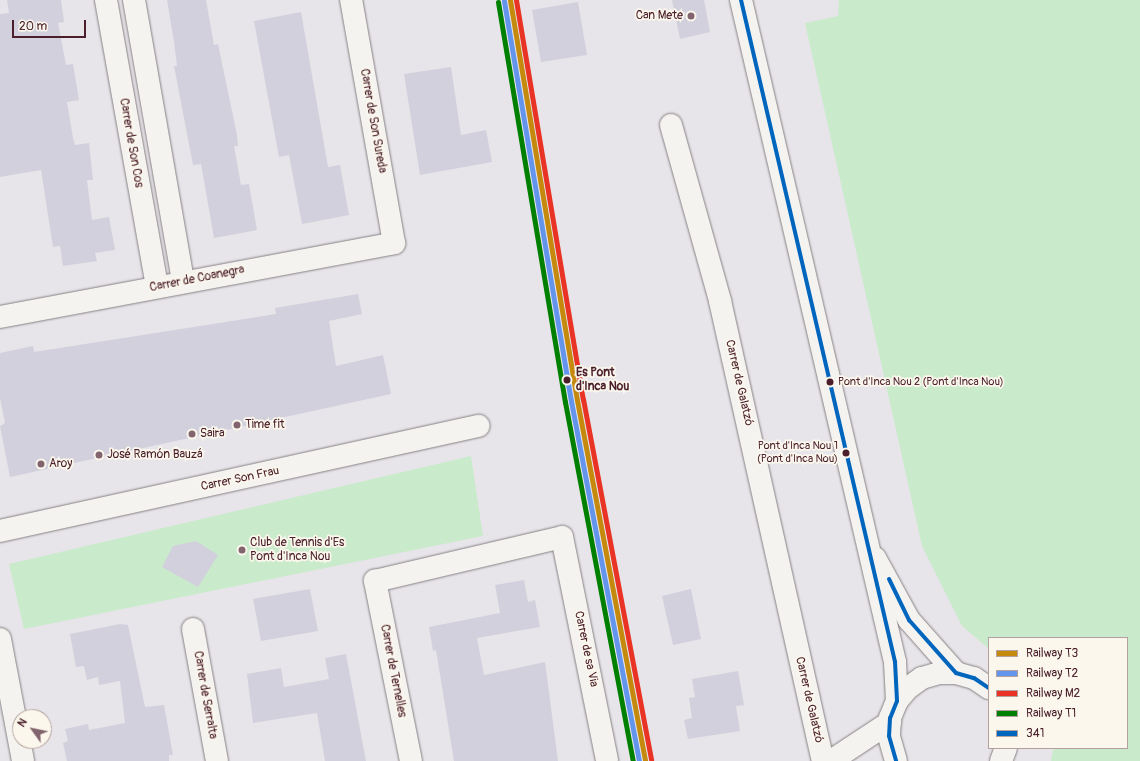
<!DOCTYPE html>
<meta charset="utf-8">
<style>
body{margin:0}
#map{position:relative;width:1140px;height:761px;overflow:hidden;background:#e7e5ea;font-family:Pangolin,sans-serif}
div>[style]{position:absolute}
.green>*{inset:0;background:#caeacc}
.building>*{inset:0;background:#d2d0dc}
.roads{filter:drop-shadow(0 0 1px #898084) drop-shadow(0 0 1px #898084)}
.minor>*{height:22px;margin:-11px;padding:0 11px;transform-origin:11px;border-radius:11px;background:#f4f3f0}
.major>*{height:22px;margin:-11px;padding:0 11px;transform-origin:11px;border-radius:11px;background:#f4f3f0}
.bus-1>*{height:4px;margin:-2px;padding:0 2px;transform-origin:2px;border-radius:2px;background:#0065bd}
.rail-1>*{height:5px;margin:-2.5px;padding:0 2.5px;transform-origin:2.5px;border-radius:2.5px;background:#c5890d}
.rail-2>*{height:5px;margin:-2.5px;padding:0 2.5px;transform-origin:2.5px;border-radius:2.5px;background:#6495ed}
.rail-3>*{height:5px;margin:-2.5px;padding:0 2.5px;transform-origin:2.5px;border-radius:2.5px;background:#e93324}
.rail-4>*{height:5px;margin:-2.5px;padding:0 2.5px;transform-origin:2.5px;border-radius:2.5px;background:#008000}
.dots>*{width:11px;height:11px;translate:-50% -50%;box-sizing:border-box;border:2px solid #fbf7ec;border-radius:50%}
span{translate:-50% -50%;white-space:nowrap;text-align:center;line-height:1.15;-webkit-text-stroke:3.5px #fbf7ec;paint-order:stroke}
.bus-label{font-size:11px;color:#4a1f2b}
.left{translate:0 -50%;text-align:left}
.right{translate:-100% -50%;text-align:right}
.poi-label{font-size:12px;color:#4a1f2b}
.street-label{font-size:12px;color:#4a1f2b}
.stop-label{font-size:12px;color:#4a1f2b;font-weight:700}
.legend{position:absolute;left:988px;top:637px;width:140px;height:112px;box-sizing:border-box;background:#fbf7ec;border:1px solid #b4a19f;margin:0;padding:5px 7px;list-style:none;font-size:12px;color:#4a1f2b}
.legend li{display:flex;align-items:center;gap:8px;height:20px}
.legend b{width:20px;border:1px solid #b4a19f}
.north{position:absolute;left:12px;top:709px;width:40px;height:40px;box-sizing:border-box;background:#fbf7ec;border:1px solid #b4a19f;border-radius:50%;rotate:303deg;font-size:11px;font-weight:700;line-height:16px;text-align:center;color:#4a1f2b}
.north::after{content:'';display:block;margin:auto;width:14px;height:18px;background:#81646e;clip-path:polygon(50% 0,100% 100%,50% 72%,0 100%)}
.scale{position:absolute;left:12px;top:20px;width:74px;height:18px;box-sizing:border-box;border:2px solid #4a1f2b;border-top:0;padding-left:5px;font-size:12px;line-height:14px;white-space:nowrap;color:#4a1f2b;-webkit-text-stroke:3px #fbf7ec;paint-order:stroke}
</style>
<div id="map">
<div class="green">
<div style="clip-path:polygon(839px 0,1140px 0,1140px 761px,1051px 761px,1053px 748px,1127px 748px,1127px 638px,989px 638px,989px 649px,962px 626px,922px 546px,805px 23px,838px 16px)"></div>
<div style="clip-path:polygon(471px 456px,483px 536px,24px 629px,9px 564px)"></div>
</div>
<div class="building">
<div style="clip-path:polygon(7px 0,61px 0,64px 22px,58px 23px,66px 65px,73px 64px,79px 100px,67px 102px,73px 138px,75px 145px,89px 143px,93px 180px,87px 180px,92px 220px,109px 217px,115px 250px,95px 253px,97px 261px,63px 266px,60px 246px,53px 247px,41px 170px,0 177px,0 14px,9px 13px)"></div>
<div style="clip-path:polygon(167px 0,206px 0,214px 45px,218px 44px,237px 135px,238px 146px,234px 146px,241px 185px,249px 184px,257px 230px,214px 238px,201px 164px,193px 165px,174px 66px,177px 66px,174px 42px)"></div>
<div style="clip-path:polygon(672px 0,704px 0,710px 32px,680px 39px)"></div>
<div style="clip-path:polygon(578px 2px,587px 55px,541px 62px,532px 10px)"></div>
<div style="clip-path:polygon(301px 12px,328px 167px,340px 165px,349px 215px,302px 224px,289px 155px,279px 157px,254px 21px)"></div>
<div style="clip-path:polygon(451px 67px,461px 135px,486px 130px,492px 162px,420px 175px,404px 74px)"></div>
<div style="clip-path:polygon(358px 294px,362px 314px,329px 321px,336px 366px,383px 355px,391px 394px,10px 477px,0 426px,5px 423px,0 398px,0 353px,33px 346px,34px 352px,276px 314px,275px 308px)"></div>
<div style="clip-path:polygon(196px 541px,218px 555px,198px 587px,162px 567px,173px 546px)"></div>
<div style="clip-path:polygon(524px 580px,528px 602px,535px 600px,540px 627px,477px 638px,484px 675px,545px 662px,558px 761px,454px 761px,436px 650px,433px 651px,429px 627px,500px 613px,495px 585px)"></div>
<div style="clip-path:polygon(310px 589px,318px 631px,261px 641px,253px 599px)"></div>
<div style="clip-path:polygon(691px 589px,701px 639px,673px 645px,662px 596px)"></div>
<div style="clip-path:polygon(120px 624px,128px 625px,145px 707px,164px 705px,173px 755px,169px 755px,169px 761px,67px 761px,63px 743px,68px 741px,65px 729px,88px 724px,89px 730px,125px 723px,120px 681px,99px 685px,98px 677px,87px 680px,84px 666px,76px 667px,70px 634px)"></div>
<div style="clip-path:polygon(346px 654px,366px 761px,325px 761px,317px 713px,253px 723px,247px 674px,281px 668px,284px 687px,329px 679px,325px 658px)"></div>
<div style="clip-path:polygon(738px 671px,744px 705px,736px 706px,740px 731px,688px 739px,684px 720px,692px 718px,689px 698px,695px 697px,692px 679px)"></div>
</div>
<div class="roads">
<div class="minor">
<div style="left:106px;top:0;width:291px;rotate:79.9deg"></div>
<div style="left:134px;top:0;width:285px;rotate:80.1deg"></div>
<div style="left:671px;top:125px;width:183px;rotate:74.4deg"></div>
<div style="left:720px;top:301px;width:471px;rotate:77.4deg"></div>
<div style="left:0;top:317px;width:401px;rotate:-10.6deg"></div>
<div style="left:394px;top:243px;width:247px;rotate:-100deg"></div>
<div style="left:0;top:531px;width:490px;rotate:-12.4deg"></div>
<div style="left:193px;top:629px;width:134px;rotate:79.7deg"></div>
<div style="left:0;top:639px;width:124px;rotate:79.3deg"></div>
<div style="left:411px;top:761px;width:184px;rotate:-101.3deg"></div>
<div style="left:375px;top:581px;width:192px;rotate:-13.2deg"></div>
<div style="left:562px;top:537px;width:228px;rotate:78.6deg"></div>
<div style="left:831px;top:761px;width:71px;rotate:-33.5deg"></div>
</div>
<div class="major">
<div style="left:741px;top:0;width:680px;rotate:76.9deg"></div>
<div style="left:895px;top:662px;width:39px;rotate:87deg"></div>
<div style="left:875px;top:558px;width:71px;rotate:61.3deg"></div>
<div style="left:909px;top:620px;width:71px;rotate:48.4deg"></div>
<div style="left:896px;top:761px;width:26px;rotate:-106deg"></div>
<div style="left:889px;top:736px;width:18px;rotate:-87deg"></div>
<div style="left:890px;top:718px;width:18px;rotate:-68deg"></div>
<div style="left:897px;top:701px;width:17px;rotate:-50deg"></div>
<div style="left:908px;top:688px;width:17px;rotate:-36deg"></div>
<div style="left:922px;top:678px;width:18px;rotate:-16deg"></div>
<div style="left:939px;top:673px;width:17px"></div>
<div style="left:956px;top:673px;width:19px;rotate:16deg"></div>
<div style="left:974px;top:678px;width:18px;rotate:34deg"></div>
<div style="left:1001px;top:761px;width:14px;rotate:-69deg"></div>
</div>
</div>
<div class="bus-1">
<div style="left:741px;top:0;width:680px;rotate:76.9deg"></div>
<div style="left:895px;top:662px;width:39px;rotate:87deg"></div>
<div style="left:897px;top:701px;width:18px;rotate:112deg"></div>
<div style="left:890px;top:718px;width:18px;rotate:93deg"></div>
<div style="left:889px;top:736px;width:26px;rotate:74deg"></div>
<div style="left:889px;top:579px;width:46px;rotate:64deg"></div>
<div style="left:909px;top:620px;width:71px;rotate:48.4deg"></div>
<div style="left:956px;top:673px;width:19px;rotate:16deg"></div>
<div style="left:974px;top:678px;width:18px;rotate:34deg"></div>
</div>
<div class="rail-1">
<div style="left:510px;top:0;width:406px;rotate:80.5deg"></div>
<div style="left:577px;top:400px;width:367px;rotate:79.3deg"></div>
</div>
<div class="rail-2">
<div style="left:504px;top:1px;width:406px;rotate:80.5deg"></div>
<div style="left:571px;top:401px;width:366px;rotate:79.3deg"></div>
</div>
<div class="rail-3">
<div style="left:516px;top:0;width:405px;rotate:80.5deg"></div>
<div style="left:583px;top:399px;width:367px;rotate:79.3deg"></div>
</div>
<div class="rail-4">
<div style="left:498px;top:2px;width:406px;rotate:80.5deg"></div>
<div style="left:565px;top:402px;width:365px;rotate:79.3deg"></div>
</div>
<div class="dots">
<div style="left:691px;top:16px;background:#81646e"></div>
<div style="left:567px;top:380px;background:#4a1f2b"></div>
<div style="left:830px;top:382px;background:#4a1f2b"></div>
<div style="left:237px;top:425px;background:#81646e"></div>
<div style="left:192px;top:434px;background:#81646e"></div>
<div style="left:846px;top:453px;background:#4a1f2b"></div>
<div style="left:99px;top:455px;background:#81646e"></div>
<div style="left:41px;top:464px;background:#81646e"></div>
<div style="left:242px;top:550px;background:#81646e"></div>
</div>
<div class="bus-label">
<span class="left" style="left:838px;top:382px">Pont d'Inca Nou 2 (Pont d'Inca Nou)</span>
<span class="right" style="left:838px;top:453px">Pont d'Inca Nou 1<br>(Pont d'Inca Nou)</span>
</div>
<div class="poi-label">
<span class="right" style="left:683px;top:16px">Can Mete</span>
<span class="left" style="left:245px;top:425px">Time fit</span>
<span class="left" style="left:200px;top:434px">Saira</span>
<span class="left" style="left:107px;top:455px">José Ramón Bauzá</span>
<span class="left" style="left:49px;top:464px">Aroy</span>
<span class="left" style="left:250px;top:550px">Club de Tennis d'Es<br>Pont d'Inca Nou</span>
</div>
<div class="street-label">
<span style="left:373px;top:121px;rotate:80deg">Carrer de Son Sureda</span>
<span style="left:131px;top:143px;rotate:80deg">Carrer de Son Cos</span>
<span style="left:197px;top:279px;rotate:-11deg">Carrer de Coanegra</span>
<span style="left:739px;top:383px;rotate:77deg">Carrer de Galatzó</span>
<span style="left:240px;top:479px;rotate:-12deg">Carrer Son Frau</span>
<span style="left:586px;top:649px;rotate:78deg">Carrer de sa Via</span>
<span style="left:393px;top:671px;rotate:79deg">Carrer de Ternelles</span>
<span style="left:205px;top:695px;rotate:80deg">Carrer de Serralta</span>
<span style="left:809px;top:700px;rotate:77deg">Carrer de Galatzó</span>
</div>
<div class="stop-label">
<span class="left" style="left:576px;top:380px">Es Pont<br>d'Inca Nou</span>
</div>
<ul class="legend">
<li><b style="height:5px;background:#c5890d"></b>Railway T3</li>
<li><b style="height:5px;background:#6495ed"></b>Railway T2</li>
<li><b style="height:5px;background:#e93324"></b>Railway M2</li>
<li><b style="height:5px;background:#008000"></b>Railway T1</li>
<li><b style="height:5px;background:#0065bd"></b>341</li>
</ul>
<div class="north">N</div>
<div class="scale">20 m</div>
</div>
